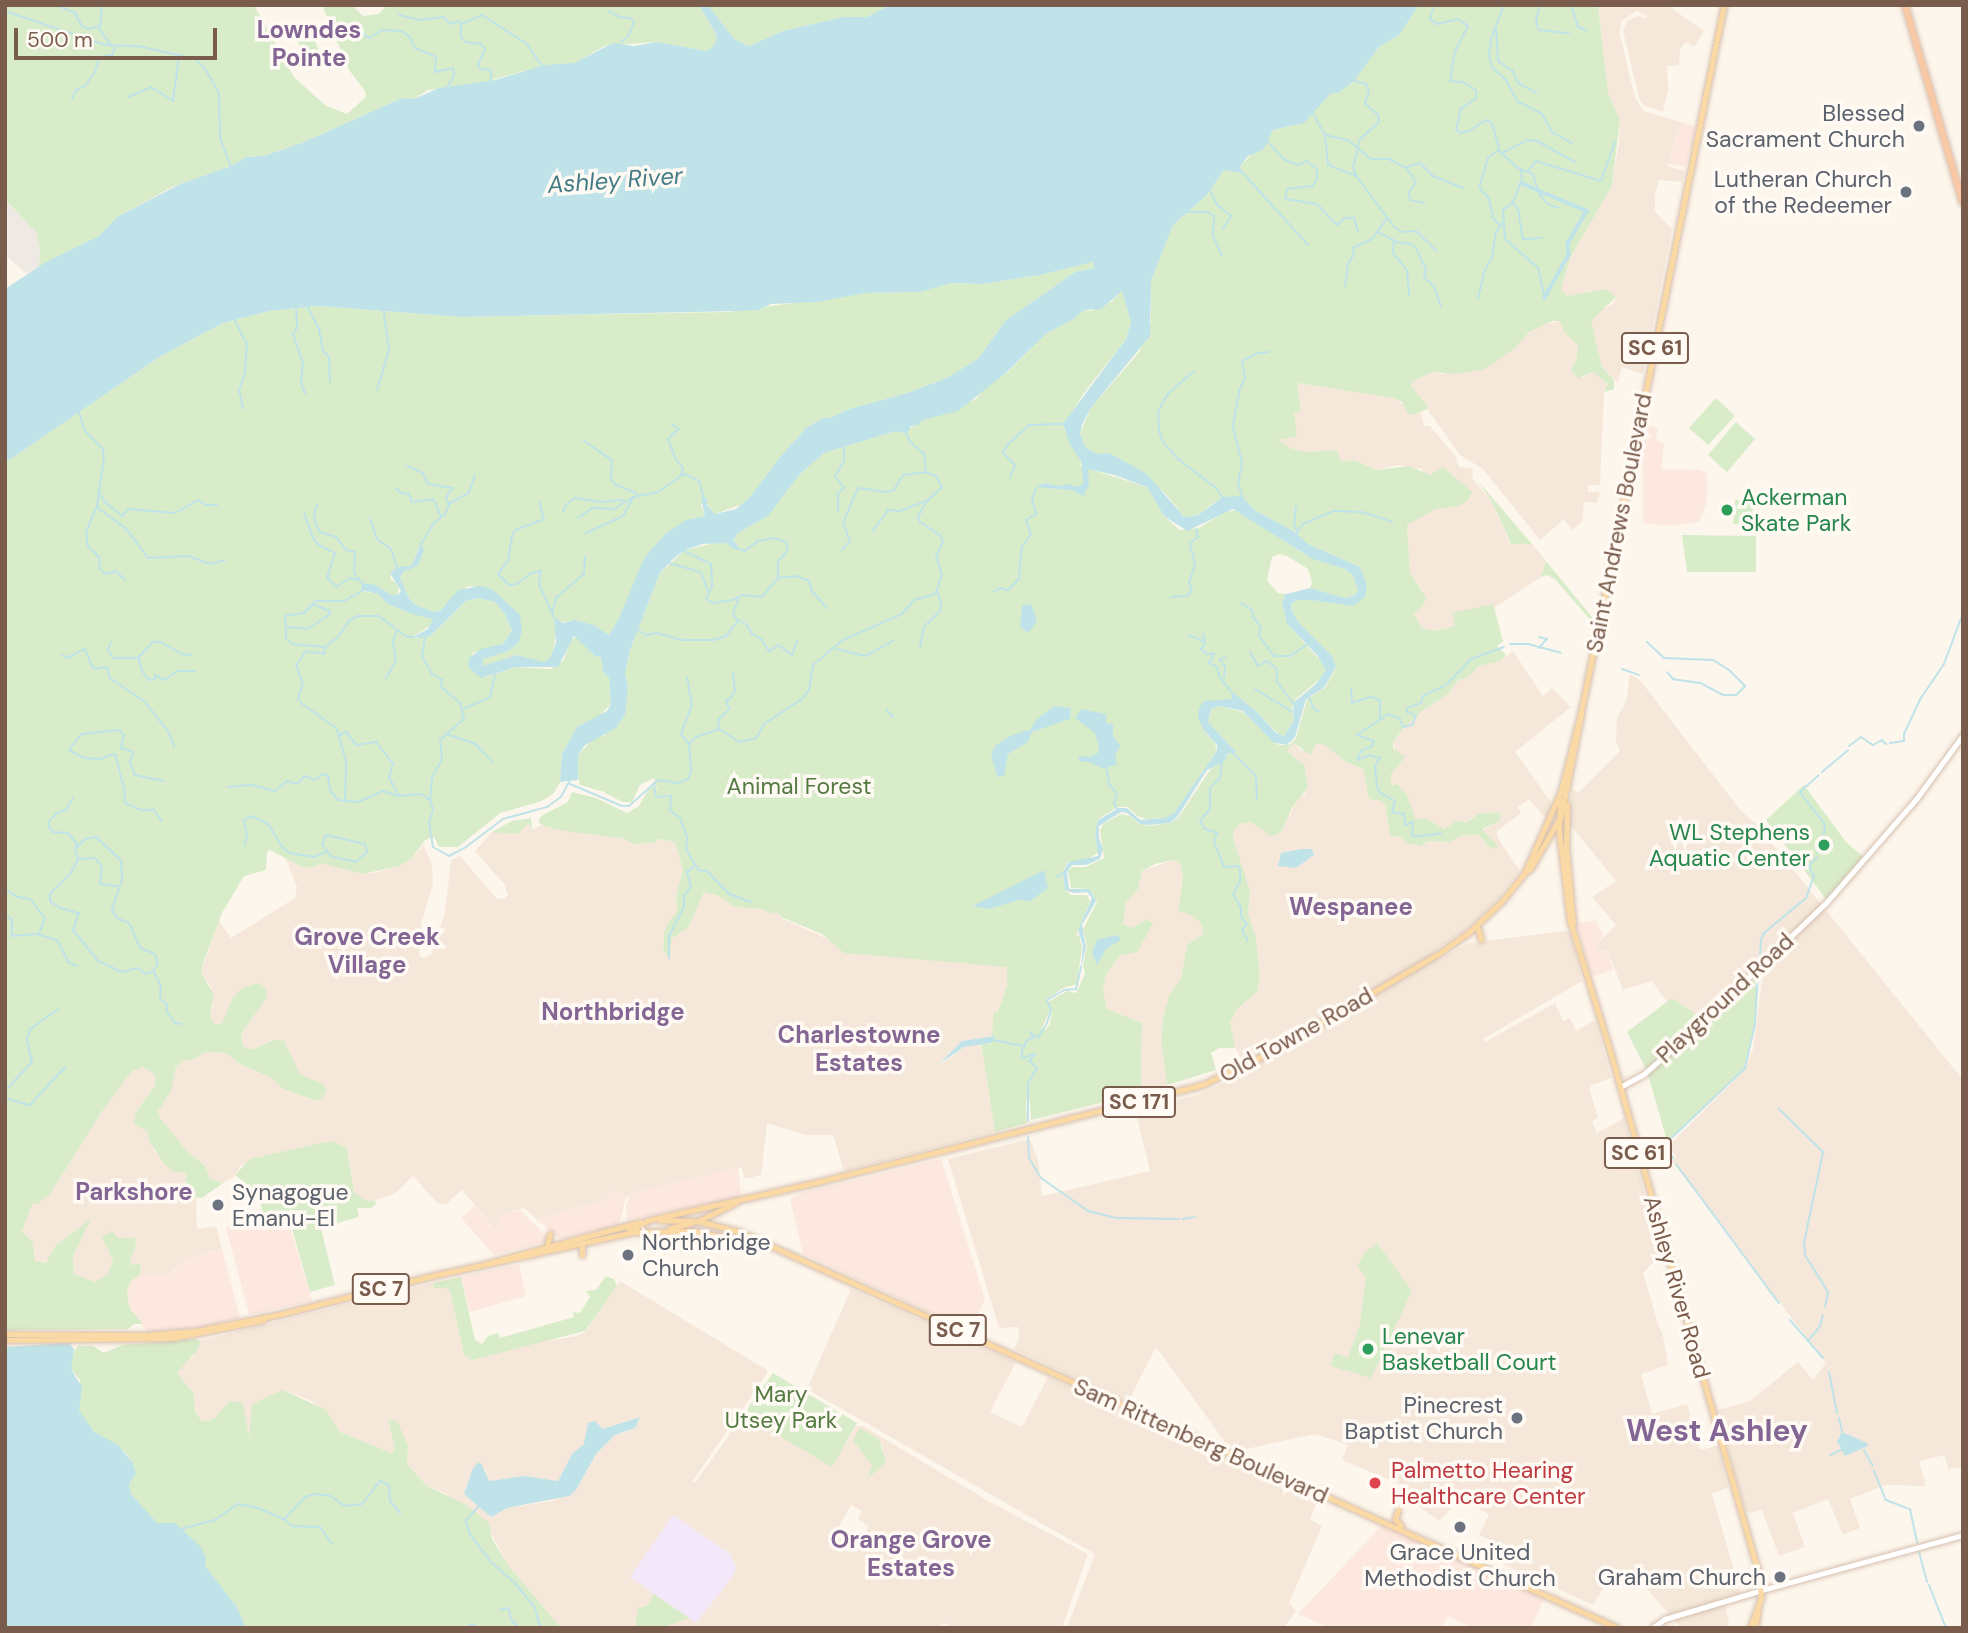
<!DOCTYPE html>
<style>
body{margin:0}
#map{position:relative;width:1968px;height:1633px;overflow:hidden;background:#fdf6ec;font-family:"DM Sans",sans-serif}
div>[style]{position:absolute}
.residential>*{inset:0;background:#f5e8da}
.commercial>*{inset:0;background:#fde8e0}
.industrial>*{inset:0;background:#efe9e4}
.education>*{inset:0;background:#f3e8fa}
.green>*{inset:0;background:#d8ecc9}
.water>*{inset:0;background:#bfe3e8}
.stream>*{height:2px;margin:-1px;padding:0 1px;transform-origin:1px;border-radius:1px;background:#bfe3e8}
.canal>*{height:3.5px;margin:-1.75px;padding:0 1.75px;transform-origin:1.75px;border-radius:1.75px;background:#bfe3e8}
.roads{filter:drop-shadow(0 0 2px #d6c0b0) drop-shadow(0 0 2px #d6c0b0)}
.secondary>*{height:4.5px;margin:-2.25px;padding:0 2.25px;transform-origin:2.25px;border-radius:2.25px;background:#fff}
.primary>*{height:5px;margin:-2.5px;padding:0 2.5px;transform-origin:2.5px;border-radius:2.5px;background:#fbd9a5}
.trunk>*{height:6px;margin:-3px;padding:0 3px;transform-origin:3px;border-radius:3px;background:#f9c8a4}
.dots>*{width:19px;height:19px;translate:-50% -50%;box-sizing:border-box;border:4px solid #fffaf3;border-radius:50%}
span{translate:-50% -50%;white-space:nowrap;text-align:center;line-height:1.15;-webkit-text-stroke:7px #fffaf3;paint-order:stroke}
.shield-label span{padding:2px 5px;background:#fffaf3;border:2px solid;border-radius:5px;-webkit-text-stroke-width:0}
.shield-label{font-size:21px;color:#7a5c4d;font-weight:700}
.worship-label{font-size:23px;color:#5b616d}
.right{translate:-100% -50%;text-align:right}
.left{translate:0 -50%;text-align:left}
.leisure-label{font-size:23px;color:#27864d}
.street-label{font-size:23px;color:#7a5c4d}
.park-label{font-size:23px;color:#537a41}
.health-label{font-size:23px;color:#be3a42}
.neighbourhood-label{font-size:24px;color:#846695;font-weight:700}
.water-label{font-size:24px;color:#437c86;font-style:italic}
.district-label{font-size:30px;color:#846695;font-weight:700}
.frame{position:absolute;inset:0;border:7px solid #7a5c4d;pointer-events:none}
.scale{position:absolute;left:14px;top:28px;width:203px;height:32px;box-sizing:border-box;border:4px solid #7a5c4d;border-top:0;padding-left:9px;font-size:21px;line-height:24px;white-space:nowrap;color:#7a5c4d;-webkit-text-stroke:5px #fffaf3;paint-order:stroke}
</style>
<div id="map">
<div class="residential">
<div style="clip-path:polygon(1598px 5px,1667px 5px,1704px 31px,1694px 47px,1686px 42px,1680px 49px,1679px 65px,1667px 66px,1668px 90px,1663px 112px,1645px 106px,1640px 101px,1623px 31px,1628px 20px,1638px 16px,1645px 19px,1647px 16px,1637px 11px,1621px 21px,1620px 35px,1635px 98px,1644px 111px,1681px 122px,1667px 166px,1685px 171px,1682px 182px,1659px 180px,1655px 195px,1655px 211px,1672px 229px,1643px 374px,1622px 367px,1618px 383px,1602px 367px,1591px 331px,1591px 321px,1596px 313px,1613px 304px,1616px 297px,1594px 291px,1567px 296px,1561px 289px,1571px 256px,1612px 186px,1619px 142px,1620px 120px,1608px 93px)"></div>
<div style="clip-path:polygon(1560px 321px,1567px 334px,1578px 345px,1576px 361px,1571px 368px,1583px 377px,1593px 372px,1608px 384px,1604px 392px,1600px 485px,1588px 485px,1588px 492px,1600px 492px,1597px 503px,1584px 502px,1582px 522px,1572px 530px,1564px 519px,1540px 540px,1483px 469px,1460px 455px,1411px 386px,1413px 381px,1433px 372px,1442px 374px,1515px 348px,1522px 338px,1540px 325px)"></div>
<div style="clip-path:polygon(1297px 383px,1394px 398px,1416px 414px,1421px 412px,1424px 426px,1430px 426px,1456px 457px,1459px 467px,1472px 468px,1473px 479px,1492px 502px,1510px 544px,1532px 544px,1546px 561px,1541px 577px,1494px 608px,1493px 604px,1455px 626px,1434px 631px,1422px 628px,1414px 614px,1423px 591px,1410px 573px,1407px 525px,1423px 469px,1398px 465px,1376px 470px,1355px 460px,1341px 461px,1337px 450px,1306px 452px,1290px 448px,1278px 439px,1294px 413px,1301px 412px)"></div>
<div style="clip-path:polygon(1513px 651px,1543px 696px,1552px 688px,1571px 707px,1515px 752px,1553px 805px,1547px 819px,1529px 799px,1518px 807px,1521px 813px,1497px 831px,1498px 838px,1520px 871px,1492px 905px,1468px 928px,1433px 952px,1438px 960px,1469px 943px,1566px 931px,1571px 934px,1582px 981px,1483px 1039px,1485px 1042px,1555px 1003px,1563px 1021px,1570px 1018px,1576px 1031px,1595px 1020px,1611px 1078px,1592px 1085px,1589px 1089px,1598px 1117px,1592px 1122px,1597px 1133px,1624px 1118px,1661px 1255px,1643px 1273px,1660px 1330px,1662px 1330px,1668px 1365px,1641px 1374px,1652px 1414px,1687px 1404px,1700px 1450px,1718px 1446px,1728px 1487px,1712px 1494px,1741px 1594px,1724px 1600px,1729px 1621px,1727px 1628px,1681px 1628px,1630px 1569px,1605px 1585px,1593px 1605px,1494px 1560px,1501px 1545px,1479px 1535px,1489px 1515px,1462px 1497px,1439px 1521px,1420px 1507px,1408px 1503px,1413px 1497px,1402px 1485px,1342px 1460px,1348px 1445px,1315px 1434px,1242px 1450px,1225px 1442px,1156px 1347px,1128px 1402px,1014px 1349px,1019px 1339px,1018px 1327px,999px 1328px,948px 1159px,1030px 1139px,1038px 1160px,1042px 1196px,1150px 1171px,1135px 1110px,1198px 1095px,1248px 1072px,1234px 1045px,1230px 1022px,1237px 1009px,1257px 992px,1260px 978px,1256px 937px,1248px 914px,1250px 891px,1233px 838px,1234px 830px,1240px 824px,1251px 821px,1272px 837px,1282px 831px,1298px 799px,1305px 794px,1304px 765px,1287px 751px,1294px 743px,1302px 751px,1316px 743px,1325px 745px,1346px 762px,1363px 769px,1369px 793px,1375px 801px,1381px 800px,1385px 805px,1390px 836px,1400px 837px,1409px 844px,1419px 846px,1428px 841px,1448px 842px,1461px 836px,1479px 835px,1491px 848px,1488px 834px,1482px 830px,1500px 821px,1497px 812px,1478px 814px,1465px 823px,1458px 820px,1444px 829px,1427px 819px,1416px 819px,1402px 791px,1390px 782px,1390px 776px,1404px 758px,1396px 752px,1393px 742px,1415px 716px,1448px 694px,1459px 679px,1465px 679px,1477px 666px,1500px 661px)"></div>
<div style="clip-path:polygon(1630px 674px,1640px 680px,1741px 811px,1758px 826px,1963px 1080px,1963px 1467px,1948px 1469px,1945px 1455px,1919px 1461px,1926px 1486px,1886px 1485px,1850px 1499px,1860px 1528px,1843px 1535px,1828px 1499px,1793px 1513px,1805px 1547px,1779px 1556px,1762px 1510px,1749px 1513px,1745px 1510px,1717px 1410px,1750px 1401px,1798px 1362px,1813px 1380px,1826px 1363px,1672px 1161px,1676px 1157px,1669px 1145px,1744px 1071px,1753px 1049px,1762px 981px,1755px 970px,1702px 1018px,1673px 999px,1667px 1002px,1652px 981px,1623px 990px,1607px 950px,1599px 952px,1595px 946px,1616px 925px,1592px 897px,1616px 881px,1568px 822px,1572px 788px,1578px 793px,1620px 751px,1616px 742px,1617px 718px,1626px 702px)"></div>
<div style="clip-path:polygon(528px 823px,531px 830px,541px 825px,622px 838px,634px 844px,653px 843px,659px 839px,675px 842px,683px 870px,676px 896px,677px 911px,664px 937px,663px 950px,667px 956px,672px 938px,688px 928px,704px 892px,719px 896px,734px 907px,760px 909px,773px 913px,775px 910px,781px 918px,832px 941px,1007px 967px,1007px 985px,998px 1012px,995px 1012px,993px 1036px,962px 1041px,941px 1061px,942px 1064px,964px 1047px,981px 1043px,995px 1132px,844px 1171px,833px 1135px,805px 1135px,767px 1123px,761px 1175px,745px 1179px,741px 1167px,626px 1197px,611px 1190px,605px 1201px,542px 1217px,538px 1220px,524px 1208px,501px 1215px,497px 1232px,462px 1190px,446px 1204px,438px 1204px,413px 1176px,393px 1195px,368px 1202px,360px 1198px,354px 1192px,349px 1156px,331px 1141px,268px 1157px,261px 1156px,241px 1166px,233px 1178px,223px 1183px,210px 1179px,206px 1167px,187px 1151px,163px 1123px,157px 1111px,168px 1096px,176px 1067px,184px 1060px,193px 1060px,205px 1052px,226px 1053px,240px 1064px,272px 1078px,283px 1089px,316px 1101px,323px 1098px,327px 1090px,323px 1084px,300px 1074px,272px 1040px,251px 1050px,243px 1046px,241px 1034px,266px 998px,266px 989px,232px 999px,222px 1025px,215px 1024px,210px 1016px,213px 1004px,211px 987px,201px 972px,219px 921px,231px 938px,295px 898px,297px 887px,285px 857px,302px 867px,312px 868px,321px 863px,373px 873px,400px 866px,412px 858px,423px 845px,432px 864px,433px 884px,422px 921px,419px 956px,424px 958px,432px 953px,445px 912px,451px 860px,460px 856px,496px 898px,504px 899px,508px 895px,504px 884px,475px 851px,492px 832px)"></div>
<div style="clip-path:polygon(1173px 860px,1180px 864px,1183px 877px,1179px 902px,1201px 923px,1203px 935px,1187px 945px,1181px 979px,1170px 993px,1163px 1017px,1161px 1042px,1167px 1085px,1141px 1093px,1142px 1023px,1107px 1009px,1103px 991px,1106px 974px,1120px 956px,1130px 928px,1123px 924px,1126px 903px,1138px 889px,1142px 871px)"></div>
<div style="clip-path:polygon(143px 1067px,155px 1075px,155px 1085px,135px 1114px,148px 1132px,154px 1150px,174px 1172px,188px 1173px,184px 1187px,191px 1197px,196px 1197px,197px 1229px,216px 1226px,222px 1249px,208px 1252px,178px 1266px,170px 1275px,140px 1275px,141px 1264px,132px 1265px,130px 1260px,136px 1246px,135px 1238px,118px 1238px,109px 1249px,113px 1260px,108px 1274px,95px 1282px,74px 1274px,73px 1256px,89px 1221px,56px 1245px,47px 1263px,35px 1261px,33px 1242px,22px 1232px,32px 1203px,50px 1194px,101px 1113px,131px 1072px)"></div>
<div style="clip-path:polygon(evenodd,620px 1281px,767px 1370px,766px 1375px,692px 1482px,695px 1483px,743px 1415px,832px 1466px,856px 1426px,863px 1426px,990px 1502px,1088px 1554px,1062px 1628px,952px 1628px,945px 1623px,937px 1628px,561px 1628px,508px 1565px,489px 1530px,445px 1493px,427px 1486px,407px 1464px,408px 1446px,388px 1419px,395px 1450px,392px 1453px,340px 1432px,312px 1401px,283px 1390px,248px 1437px,246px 1427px,229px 1401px,217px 1417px,208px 1421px,201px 1420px,195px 1412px,194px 1394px,177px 1373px,183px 1363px,192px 1358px,200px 1341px,433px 1283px,434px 1288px,446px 1288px,450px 1291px,464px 1355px,577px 1336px,585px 1332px,620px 1281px,639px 1417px,627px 1432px,615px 1435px,596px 1454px,576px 1490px,552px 1501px,507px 1508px,491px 1517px,464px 1494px,473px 1468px,485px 1470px,489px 1481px,524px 1476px,558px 1481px,572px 1454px,584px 1444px,597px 1424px,603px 1429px,639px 1417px,620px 1281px,855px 1444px,882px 1445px,883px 1452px,866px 1478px,873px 1465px,855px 1444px,620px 1281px,851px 1505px,862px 1511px,858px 1519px,869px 1526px,856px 1548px,834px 1535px,851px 1505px)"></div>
<div style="clip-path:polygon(851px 1289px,1016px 1362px,990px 1412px,1022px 1427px,1048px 1377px,1318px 1499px,1310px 1519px,1322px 1526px,1289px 1603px,1296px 1611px,1284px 1628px,1067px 1628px,1095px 1554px,807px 1389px)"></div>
</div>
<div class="commercial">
<div style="clip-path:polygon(1681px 122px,1696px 127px,1685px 167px,1668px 164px)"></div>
<div style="clip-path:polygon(1645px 426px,1658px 428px,1656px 439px,1664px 444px,1661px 469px,1701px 470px,1707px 474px,1707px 501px,1699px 522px,1671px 526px,1643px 523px,1643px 468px,1637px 466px)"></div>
<div style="clip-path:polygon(1596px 920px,1603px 936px,1595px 946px,1599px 952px,1607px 950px,1613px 970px,1595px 976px,1590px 972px,1577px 924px)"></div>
<div style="clip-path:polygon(941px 1159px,985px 1299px,970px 1331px,803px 1254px,790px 1199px,801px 1193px)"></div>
<div style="clip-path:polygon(738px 1168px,741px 1194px,738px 1198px,627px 1220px,626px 1206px,631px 1193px)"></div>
<div style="clip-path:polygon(611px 1190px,626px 1197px,619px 1226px,560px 1239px,538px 1220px,542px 1217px,605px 1201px)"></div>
<div style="clip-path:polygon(474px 1206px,497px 1232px,501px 1215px,520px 1210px,545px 1235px,547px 1242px,494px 1255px,461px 1218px)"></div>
<div style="clip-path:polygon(287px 1216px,312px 1301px,249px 1315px,226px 1227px,263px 1218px,265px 1221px)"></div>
<div style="clip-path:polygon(222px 1249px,240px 1318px,204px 1327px,147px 1332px,130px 1309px,127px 1293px,130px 1282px,140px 1275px,170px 1275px,187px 1258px)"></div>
<div style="clip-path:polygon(519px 1264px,526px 1296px,470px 1312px,461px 1277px)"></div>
<div style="clip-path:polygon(1385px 1522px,1546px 1595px,1531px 1628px,1472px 1628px,1448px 1616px,1441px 1628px,1329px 1628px,1298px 1614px)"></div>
</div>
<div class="industrial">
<div style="clip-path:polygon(5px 201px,36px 232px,40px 247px,39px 267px,27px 274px,5px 255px)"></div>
</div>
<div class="education">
<div style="clip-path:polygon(673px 1515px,730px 1554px,736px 1567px,733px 1576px,696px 1623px,630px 1577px)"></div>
</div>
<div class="green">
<div style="clip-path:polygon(5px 5px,254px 5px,294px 77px,326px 106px,347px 114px,366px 97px,365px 91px,349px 70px,322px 5px,352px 5px,363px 16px,379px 14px,387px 5px,699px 5px,717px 36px,715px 44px,707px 51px,656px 42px,605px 46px,574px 63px,523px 71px,475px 85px,428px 90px,414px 99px,402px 98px,304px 142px,264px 156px,246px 157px,231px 166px,172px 187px,117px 217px,99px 236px,39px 267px,40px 247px,36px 232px,5px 200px)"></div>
<div style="clip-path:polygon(708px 5px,890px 5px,867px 17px,843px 17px,783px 31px,749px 46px,734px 39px)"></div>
<div style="clip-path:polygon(1419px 5px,1598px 5px,1608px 93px,1620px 120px,1612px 186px,1571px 256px,1561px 289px,1567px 296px,1606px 289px,1616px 297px,1591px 321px,1602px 367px,1614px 380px,1614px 389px,1604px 392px,1608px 384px,1593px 372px,1578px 378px,1573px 373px,1571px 368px,1576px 361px,1578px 345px,1564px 332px,1560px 321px,1552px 321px,1529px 332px,1515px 348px,1485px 369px,1455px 374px,1433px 372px,1413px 381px,1411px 386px,1429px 408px,1416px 414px,1408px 414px,1402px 402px,1394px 398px,1297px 383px,1301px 412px,1294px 413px,1297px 436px,1279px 440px,1290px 448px,1306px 452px,1337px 450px,1341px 461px,1355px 460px,1376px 470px,1409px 466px,1430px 475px,1443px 467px,1472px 492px,1468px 501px,1455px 507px,1436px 509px,1407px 525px,1410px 573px,1426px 597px,1423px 606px,1414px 614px,1422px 628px,1434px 631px,1455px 626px,1452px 613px,1493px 604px,1503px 641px,1497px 646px,1506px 655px,1500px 661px,1478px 666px,1474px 672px,1465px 679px,1459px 679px,1448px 694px,1422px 711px,1404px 728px,1393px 742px,1393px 748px,1405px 757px,1390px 776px,1392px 785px,1397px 784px,1406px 793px,1416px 819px,1427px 819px,1444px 829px,1458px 820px,1466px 823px,1478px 814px,1497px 812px,1501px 815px,1500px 821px,1482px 829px,1499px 847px,1491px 849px,1479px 835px,1461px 836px,1449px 842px,1428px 841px,1420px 846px,1409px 844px,1400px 837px,1390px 836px,1385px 805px,1381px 801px,1369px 799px,1363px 769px,1346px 762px,1325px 745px,1316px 744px,1310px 755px,1294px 743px,1287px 751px,1304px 765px,1308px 787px,1292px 808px,1282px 831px,1272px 837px,1251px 822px,1240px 824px,1234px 830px,1233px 838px,1250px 891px,1248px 914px,1256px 937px,1260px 978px,1257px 992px,1237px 1009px,1230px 1022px,1235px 1048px,1219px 1048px,1211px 1053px,1216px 1070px,1167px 1085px,1161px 1042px,1163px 1017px,1170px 993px,1181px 979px,1187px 945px,1203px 934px,1201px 923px,1194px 917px,1178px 910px,1183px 877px,1180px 864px,1173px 860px,1155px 864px,1142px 871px,1138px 889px,1126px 903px,1123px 924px,1131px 928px,1147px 919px,1153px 924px,1137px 952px,1120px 956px,1106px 974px,1103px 991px,1107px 1009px,1142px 1023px,1141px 1093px,1031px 1120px,1030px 1102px,1026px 1099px,1027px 1123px,995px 1132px,981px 1043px,991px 1044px,994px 1012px,998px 1012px,1007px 985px,1007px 967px,844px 953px,822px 934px,781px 917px,775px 910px,774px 914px,760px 909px,734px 907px,719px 896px,704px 892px,688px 928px,672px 938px,669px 958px,663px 950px,665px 928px,677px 911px,676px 896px,683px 870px,675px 842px,659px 839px,653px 843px,634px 844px,622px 838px,572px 832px,546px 827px,538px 822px,541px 816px,568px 802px,572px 792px,596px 798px,627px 813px,639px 806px,648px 790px,653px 786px,657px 789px,654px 778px,640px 785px,632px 802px,622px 802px,604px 792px,580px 785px,577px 772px,578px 755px,594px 738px,604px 736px,628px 688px,625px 673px,630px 650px,660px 573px,685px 550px,720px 542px,731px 544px,735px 550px,733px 542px,738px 533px,768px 516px,800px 474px,824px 453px,896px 431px,904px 432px,922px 420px,976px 399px,986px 386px,1008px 372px,1047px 333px,1074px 319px,1084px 310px,1091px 311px,1111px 302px,1122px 290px,1131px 322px,1126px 339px,1084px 393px,1063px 427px,1081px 461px,1080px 466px,1147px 487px,1164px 516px,1180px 530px,1199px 528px,1225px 512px,1237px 510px,1304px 554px,1345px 569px,1353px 575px,1358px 591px,1355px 595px,1345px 598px,1310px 588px,1312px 582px,1308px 569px,1287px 556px,1280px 554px,1272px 557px,1267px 580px,1278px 593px,1286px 594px,1282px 602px,1287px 624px,1322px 662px,1326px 670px,1323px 676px,1295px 700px,1292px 708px,1294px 720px,1284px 736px,1280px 736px,1257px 712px,1240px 701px,1204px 701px,1201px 712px,1208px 736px,1214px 740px,1217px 751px,1174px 813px,1165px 818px,1146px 819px,1137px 816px,1128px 807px,1118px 807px,1098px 819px,1095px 833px,1098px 853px,1085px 860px,1068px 862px,1063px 871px,1065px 890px,1071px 895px,1087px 895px,1090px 901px,1076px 936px,1079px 935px,1082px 947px,1077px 984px,1063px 988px,1047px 999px,1050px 1010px,1042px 1028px,1045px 1030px,1050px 1024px,1052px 1010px,1048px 1002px,1067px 991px,1076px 993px,1085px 974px,1083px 965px,1087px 946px,1083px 929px,1097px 902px,1089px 889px,1071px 888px,1068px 871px,1072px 867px,1086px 867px,1104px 858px,1100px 831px,1103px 824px,1121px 814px,1130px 816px,1139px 824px,1151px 826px,1170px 823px,1178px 818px,1212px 767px,1225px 761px,1227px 754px,1236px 752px,1208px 722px,1211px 709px,1220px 706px,1243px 712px,1279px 745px,1289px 745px,1296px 738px,1307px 699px,1325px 688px,1336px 668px,1332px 656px,1300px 624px,1292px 612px,1291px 604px,1297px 600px,1310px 600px,1353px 606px,1366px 593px,1367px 585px,1360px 567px,1308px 544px,1295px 532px,1256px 511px,1241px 496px,1216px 501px,1198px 515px,1184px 517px,1165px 493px,1126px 462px,1116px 457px,1097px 455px,1086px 448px,1080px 434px,1090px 409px,1140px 351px,1151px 322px,1151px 281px,1173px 225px,1206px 196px,1224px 170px,1240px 167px,1273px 130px,1296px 125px,1330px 94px,1340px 92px,1354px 81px,1379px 47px,1399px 35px)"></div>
<div style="clip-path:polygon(308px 24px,323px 61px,318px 63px,305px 53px,295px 37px,296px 31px)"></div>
<div style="clip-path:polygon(1093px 262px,1094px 268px,1075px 272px,1005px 321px,979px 358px,947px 378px,907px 393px,849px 409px,830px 418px,823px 418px,806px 428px,780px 457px,763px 483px,743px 504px,715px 514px,707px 504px,701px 504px,705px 516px,665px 534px,645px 558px,620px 618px,609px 635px,594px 625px,575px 621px,559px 622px,551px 658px,544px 662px,509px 657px,487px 667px,483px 666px,483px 659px,509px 651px,522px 630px,492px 589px,468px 586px,441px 610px,433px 612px,416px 605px,409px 598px,400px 578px,403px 572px,418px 565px,419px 547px,411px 566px,393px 570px,390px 578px,399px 586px,398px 595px,391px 595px,376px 585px,363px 587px,362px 591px,378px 594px,395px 607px,433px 619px,434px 623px,414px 636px,416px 638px,430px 636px,466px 601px,478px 598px,495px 602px,505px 614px,512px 631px,503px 644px,472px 653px,486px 677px,516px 667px,550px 669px,563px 661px,570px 642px,576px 637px,595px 656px,601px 657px,603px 672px,609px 678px,611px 704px,562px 754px,560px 782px,554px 793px,542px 801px,500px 813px,458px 847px,439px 847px,434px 837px,425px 840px,412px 858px,400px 866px,362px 874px,321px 863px,312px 868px,302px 867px,270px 850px,267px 852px,266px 870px,244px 876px,222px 913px,204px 961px,201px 972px,214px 995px,210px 1016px,215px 1024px,222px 1024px,232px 999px,242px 988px,258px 983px,266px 989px,267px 997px,241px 1034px,243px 1046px,251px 1050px,273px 1040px,284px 1041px,300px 1074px,323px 1084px,327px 1090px,323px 1098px,317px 1101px,283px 1089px,272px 1078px,240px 1064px,226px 1053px,205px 1052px,193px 1060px,184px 1060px,176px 1067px,171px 1091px,158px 1111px,160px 1118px,187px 1151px,206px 1167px,210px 1179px,223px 1183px,202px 1198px,191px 1197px,184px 1192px,187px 1173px,174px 1172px,165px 1165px,148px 1139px,148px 1132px,134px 1124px,135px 1114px,155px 1085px,155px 1075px,143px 1067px,131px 1072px,101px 1113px,50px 1194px,37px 1204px,32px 1204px,22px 1232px,33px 1242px,35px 1261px,46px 1263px,56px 1245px,91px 1219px,73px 1256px,74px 1274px,95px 1282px,108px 1274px,113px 1260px,102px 1237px,112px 1231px,118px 1238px,135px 1238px,136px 1246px,130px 1260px,132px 1265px,141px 1264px,140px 1275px,130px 1282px,127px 1293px,130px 1309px,143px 1324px,134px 1324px,128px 1329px,5px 1330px,5px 463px,161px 356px,223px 323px,269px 311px,319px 306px,461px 317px,728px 312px,865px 293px,921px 292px,951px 283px,982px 284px,1040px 275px)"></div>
<div style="clip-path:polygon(1716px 398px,1735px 416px,1708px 445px,1689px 428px)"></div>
<div style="clip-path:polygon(1736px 422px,1755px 439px,1727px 472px,1708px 455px)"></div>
<div style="clip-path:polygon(1477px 480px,1532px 544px,1511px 544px,1492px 502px)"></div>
<div style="clip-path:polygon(1735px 500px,1754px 500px,1752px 525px,1733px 524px)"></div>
<div style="clip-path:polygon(1682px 535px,1756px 536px,1756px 572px,1687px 572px)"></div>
<div style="clip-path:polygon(1546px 561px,1592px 617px,1592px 622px,1555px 579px,1547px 575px,1541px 577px)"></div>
<div style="clip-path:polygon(1804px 785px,1846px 842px,1863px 857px,1826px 899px,1766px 820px)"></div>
<div style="clip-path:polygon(531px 818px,532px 830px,528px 823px,518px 834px,492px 832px,512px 821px)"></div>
<div style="clip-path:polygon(1754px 973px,1757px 997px,1755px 1024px,1745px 1068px,1667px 1141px,1647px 1071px,1627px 1032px,1672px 998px,1705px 1020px)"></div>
<div style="clip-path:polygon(331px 1141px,347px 1148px,354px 1192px,368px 1202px,375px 1200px,376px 1204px,371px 1208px,357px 1208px,359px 1217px,321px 1228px,335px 1285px,310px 1292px,289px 1218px,264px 1221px,259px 1194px,235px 1175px,250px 1159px)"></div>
<div style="clip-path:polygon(1377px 1243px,1412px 1291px,1371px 1378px,1331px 1366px,1334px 1353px,1348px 1358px,1360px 1324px,1366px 1278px,1357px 1266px,1365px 1252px)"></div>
<div style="clip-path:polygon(606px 1276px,614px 1279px,617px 1286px,585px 1331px,472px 1360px,464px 1355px,450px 1291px,446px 1288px,434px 1288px,433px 1283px,461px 1277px,475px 1340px,482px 1344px,488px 1336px,498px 1333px,500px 1338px,574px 1317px,573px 1312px,580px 1313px,590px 1297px,586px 1291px,596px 1290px)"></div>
<div style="clip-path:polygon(196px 1339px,200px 1341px,199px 1348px,177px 1373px,194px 1394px,195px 1412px,201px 1420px,208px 1421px,216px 1417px,229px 1401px,239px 1402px,243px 1404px,249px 1437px,252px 1404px,283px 1390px,326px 1410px,340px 1432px,392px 1453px,395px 1449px,388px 1419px,397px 1421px,408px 1446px,407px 1464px,427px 1486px,465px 1504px,489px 1523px,492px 1539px,508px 1565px,561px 1628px,246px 1628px,205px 1565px,143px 1511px,131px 1494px,129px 1484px,136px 1473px,133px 1463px,124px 1451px,99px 1437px,89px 1426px,79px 1410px,80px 1380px,71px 1369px,71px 1355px,78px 1346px,93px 1346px,104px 1353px,122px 1345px)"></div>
<div style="clip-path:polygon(773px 1373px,857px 1423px,832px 1467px,743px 1415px)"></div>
<div style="clip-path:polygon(860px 1428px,879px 1439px,886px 1462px,867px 1479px,872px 1465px,853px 1441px)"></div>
<div style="clip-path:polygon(654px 1594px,689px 1618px,661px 1628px,635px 1628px,638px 1608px,647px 1606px)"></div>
</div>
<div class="water">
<div style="clip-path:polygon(699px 5px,708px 5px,734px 39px,749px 46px,783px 31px,843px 17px,867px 17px,890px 5px,1419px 5px,1399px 35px,1379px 47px,1354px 81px,1340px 92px,1330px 94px,1304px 123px,1273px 130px,1263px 150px,1248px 156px,1240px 167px,1242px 173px,1224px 170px,1206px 196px,1173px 225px,1151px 281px,1150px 336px,1090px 409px,1082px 425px,1080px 434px,1086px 448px,1097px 454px,1108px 453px,1117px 457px,1147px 474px,1184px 517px,1198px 515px,1223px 497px,1241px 496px,1256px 511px,1295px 532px,1308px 544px,1360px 567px,1367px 585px,1365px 597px,1353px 606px,1310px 600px,1297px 600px,1291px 604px,1292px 612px,1300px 624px,1332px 656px,1336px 667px,1324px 688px,1306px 699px,1295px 737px,1287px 745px,1273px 742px,1243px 711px,1220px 706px,1211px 709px,1208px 722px,1236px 752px,1227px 754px,1225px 761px,1207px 770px,1178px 816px,1170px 823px,1149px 825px,1140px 824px,1127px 813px,1121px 812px,1099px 826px,1099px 838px,1103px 849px,1100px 859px,1086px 865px,1072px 865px,1067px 872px,1069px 889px,1089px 889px,1096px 901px,1082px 925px,1086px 947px,1081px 968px,1083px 945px,1078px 930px,1092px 898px,1087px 892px,1074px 893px,1065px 890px,1063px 872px,1069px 862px,1098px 856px,1095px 832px,1098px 820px,1119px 808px,1127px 808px,1140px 820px,1165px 818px,1174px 813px,1217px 751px,1217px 745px,1203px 729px,1198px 718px,1199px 708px,1204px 701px,1232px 699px,1231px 691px,1257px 712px,1276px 733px,1284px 736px,1294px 720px,1293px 703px,1316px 684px,1326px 670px,1317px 655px,1287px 624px,1282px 602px,1286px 594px,1310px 588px,1345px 598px,1355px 595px,1358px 591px,1353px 575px,1345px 569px,1313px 559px,1233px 509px,1187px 531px,1164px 516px,1147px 487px,1114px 475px,1088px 469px,1089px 485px,1083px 496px,1071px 490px,1035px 487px,1045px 483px,1058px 486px,1068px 484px,1076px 487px,1083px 484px,1081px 461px,1070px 445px,1063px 424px,1126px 339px,1131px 322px,1122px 291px,1101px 309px,1084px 310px,1074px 319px,1047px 333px,1007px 372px,958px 411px,922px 420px,919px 425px,911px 426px,907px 434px,896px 431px,824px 453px,800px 474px,768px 516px,738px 533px,733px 541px,738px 546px,736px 550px,726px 543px,703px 544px,685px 550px,672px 560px,660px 573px,630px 650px,625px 673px,628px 688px,625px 715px,616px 728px,585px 745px,578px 755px,578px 780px,560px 782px,562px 754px,577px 727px,607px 711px,611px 704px,609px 678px,603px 672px,601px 657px,595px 656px,574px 636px,558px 667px,516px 667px,481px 678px,468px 667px,469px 658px,481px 649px,503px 644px,512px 631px,505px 614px,495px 602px,478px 598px,466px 601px,430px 636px,420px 638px,413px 637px,428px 629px,433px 619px,412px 614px,388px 604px,378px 594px,361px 590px,362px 583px,376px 585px,391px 595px,398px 595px,401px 591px,390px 573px,397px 567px,411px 566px,421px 544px,424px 550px,418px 566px,403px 572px,400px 578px,409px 598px,416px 605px,434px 612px,441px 610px,458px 590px,480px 586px,492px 589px,520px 615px,522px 630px,519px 642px,509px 651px,483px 659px,483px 666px,517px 655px,544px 662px,550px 658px,556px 642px,554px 617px,563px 623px,575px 620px,594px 625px,609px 635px,619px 618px,644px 558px,665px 534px,686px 520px,705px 516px,701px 498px,707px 498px,707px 505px,715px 514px,736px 509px,750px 497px,780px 457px,806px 428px,823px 418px,830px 418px,849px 409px,907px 393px,947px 378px,979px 358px,1005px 321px,1075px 272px,1094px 268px,1093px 262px,1040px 275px,982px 284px,951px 283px,921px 292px,865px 293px,817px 302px,771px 304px,758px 310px,738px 311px,461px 317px,319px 306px,269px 311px,223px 323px,161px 356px,5px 463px,5px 289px,46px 262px,99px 236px,117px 217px,180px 184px,231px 166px,246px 157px,264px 156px,304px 142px,402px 98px,414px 99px,439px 88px,495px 80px,545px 65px,574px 63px,613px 43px,634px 46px,656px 42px,707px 51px,715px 44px,717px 36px)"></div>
<div style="clip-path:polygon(1028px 604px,1032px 606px,1037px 622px,1028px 633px,1020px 627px,1022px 606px)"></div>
<div style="clip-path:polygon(1054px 706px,1071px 708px,1070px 719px,1032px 732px,1028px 742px,1008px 754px,1004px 776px,997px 777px,991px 754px,996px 745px,1010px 736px,1031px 729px,1035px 721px)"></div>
<div style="clip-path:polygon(1081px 709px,1106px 714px,1106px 723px,1113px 724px,1113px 736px,1121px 746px,1115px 754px,1117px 764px,1104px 769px,1089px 762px,1079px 761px,1079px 756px,1089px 757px,1098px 753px,1099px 748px,1095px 733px,1075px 718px)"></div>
<div style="clip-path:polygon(1301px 849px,1312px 849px,1314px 855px,1296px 868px,1278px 866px,1281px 853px)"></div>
<div style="clip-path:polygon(1044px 870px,1048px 888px,1030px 901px,1019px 900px,989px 909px,973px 906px)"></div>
<div style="clip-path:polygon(1118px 935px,1121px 940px,1106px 949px,1097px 965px,1092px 952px,1097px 940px)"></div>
<div style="clip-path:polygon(995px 1036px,991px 1043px,964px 1047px,939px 1064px,962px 1041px)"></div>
<div style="clip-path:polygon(69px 1343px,74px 1349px,71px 1369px,82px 1387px,79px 1410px,94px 1432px,118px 1445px,133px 1463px,136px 1473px,129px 1484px,131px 1494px,157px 1523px,175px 1523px,201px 1547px,206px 1558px,205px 1566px,237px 1607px,246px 1628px,5px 1628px,5px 1347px)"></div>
<div style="clip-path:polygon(640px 1417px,635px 1428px,615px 1435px,596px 1454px,576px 1490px,569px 1496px,507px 1508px,491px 1517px,464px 1494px,473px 1468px,478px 1463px,481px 1463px,489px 1481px,524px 1476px,558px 1481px,572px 1454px,584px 1444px,588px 1423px,595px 1421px,603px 1429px)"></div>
<div style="clip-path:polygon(1842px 1432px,1867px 1443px,1868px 1446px,1845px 1456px,1837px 1441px)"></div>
</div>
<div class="stream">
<div style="left:56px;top:5px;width:21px;rotate:23deg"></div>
<div style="left:75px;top:13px;width:15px;rotate:62deg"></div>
<div style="left:82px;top:26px;width:7px;rotate:27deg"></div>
<div style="left:88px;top:29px;width:12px;rotate:-14deg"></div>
<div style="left:102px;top:5px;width:25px;rotate:95deg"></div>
<div style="left:100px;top:30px;width:19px;rotate:54deg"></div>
<div style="left:1434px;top:5px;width:15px;rotate:106deg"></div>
<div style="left:1430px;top:19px;width:9px;rotate:36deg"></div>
<div style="left:1437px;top:24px;width:22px;rotate:-13deg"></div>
<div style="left:1458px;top:19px;width:12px;rotate:35deg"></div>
<div style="left:1468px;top:26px;width:28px;rotate:117deg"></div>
<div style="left:1455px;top:51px;width:30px;rotate:99deg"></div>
<div style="left:1450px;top:81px;width:13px;rotate:4deg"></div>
<div style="left:1463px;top:82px;width:15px;rotate:32deg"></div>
<div style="left:1476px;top:90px;width:8px;rotate:90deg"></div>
<div style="left:1476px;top:98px;width:19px;rotate:144deg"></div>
<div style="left:1461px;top:109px;width:22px;rotate:103deg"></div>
<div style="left:1456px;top:130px;width:6px;rotate:31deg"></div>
<div style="left:1461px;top:133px;width:8px;rotate:-14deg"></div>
<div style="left:1469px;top:131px;width:20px;rotate:-33deg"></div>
<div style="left:1486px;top:120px;width:7px;rotate:27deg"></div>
<div style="left:1492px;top:123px;width:30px;rotate:75deg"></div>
<div style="left:1500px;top:152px;width:24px;rotate:42deg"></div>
<div style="left:1518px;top:168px;width:16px;rotate:22deg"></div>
<div style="left:1533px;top:174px;width:21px;rotate:73deg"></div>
<div style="left:1539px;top:194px;width:15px;rotate:48deg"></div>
<div style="left:1549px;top:205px;width:11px;rotate:15deg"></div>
<div style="left:1504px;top:5px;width:36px;rotate:111deg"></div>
<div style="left:1491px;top:39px;width:16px;rotate:97deg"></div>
<div style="left:1489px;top:55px;width:12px;rotate:76deg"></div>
<div style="left:1492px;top:67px;width:19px;rotate:43deg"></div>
<div style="left:1506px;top:80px;width:24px;rotate:62deg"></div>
<div style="left:1517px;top:101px;width:28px;rotate:27deg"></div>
<div style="left:1542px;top:114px;width:21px;rotate:61deg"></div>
<div style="left:1552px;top:132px;width:23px;rotate:29deg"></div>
<div style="left:1540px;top:5px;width:16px;rotate:104deg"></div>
<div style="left:1536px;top:21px;width:9px;rotate:72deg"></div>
<div style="left:1539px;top:30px;width:30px;rotate:6deg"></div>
<div style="left:1571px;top:5px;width:23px;rotate:72deg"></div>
<div style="left:1578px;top:27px;width:9px;rotate:21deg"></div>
<div style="left:5px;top:11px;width:106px;rotate:18.8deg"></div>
<div style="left:105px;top:45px;width:33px;rotate:2deg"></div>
<div style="left:138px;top:46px;width:58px;rotate:12.8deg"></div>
<div style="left:195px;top:59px;width:12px;rotate:42deg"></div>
<div style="left:204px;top:67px;width:30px;rotate:60deg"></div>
<div style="left:219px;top:93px;width:45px;rotate:88.7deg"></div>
<div style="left:220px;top:138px;width:30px;rotate:69deg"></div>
<div style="left:608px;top:11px;width:13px;rotate:27deg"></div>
<div style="left:620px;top:17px;width:11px;rotate:5deg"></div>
<div style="left:631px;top:18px;width:5px;rotate:53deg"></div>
<div style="left:634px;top:22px;width:14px;rotate:111deg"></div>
<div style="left:629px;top:35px;width:11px;rotate:139deg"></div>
<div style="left:399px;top:15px;width:21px;rotate:14deg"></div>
<div style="left:419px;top:20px;width:25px;rotate:-7deg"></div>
<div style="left:444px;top:17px;width:9px;rotate:49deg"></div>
<div style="left:450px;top:24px;width:9px;rotate:-18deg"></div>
<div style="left:459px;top:21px;width:4px;rotate:56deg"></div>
<div style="left:461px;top:24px;width:23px;rotate:-23deg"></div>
<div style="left:482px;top:15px;width:54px;rotate:32.8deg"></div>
<div style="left:527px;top:44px;width:27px;rotate:56deg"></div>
<div style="left:461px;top:25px;width:12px;rotate:90deg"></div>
<div style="left:461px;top:37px;width:6px;rotate:51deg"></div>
<div style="left:465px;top:42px;width:16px;rotate:7deg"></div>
<div style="left:481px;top:44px;width:6px;rotate:51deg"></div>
<div style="left:485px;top:49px;width:17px;rotate:114deg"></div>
<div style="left:478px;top:65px;width:4px;rotate:63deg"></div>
<div style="left:480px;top:69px;width:11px;rotate:5deg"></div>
<div style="left:491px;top:70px;width:11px;rotate:90deg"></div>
<div style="left:1496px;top:29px;width:32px;rotate:86deg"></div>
<div style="left:1498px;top:61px;width:18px;rotate:34deg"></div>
<div style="left:1513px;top:71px;width:13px;rotate:67deg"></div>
<div style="left:1518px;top:83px;width:21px;rotate:28deg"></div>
<div style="left:330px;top:31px;width:18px;rotate:-16deg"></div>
<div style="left:347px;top:26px;width:26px;rotate:28deg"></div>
<div style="left:370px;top:38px;width:14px;rotate:-34deg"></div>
<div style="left:382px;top:30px;width:19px;rotate:3deg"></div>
<div style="left:401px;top:31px;width:9px;rotate:32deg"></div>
<div style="left:409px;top:36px;width:13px;rotate:63deg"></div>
<div style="left:415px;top:48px;width:23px;rotate:23deg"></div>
<div style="left:436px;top:57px;width:15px;rotate:94deg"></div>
<div style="left:435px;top:72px;width:18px;rotate:-13deg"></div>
<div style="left:453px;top:68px;width:7px;rotate:82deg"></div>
<div style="left:454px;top:75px;width:13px;rotate:119deg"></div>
<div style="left:1354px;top:81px;width:12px;rotate:14deg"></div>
<div style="left:1366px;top:84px;width:8px;rotate:67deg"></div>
<div style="left:1369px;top:91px;width:13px;rotate:108deg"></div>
<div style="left:1365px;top:103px;width:18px;rotate:43deg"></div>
<div style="left:1378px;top:115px;width:7px;rotate:82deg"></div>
<div style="left:1379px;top:122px;width:25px;rotate:138deg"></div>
<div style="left:1360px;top:139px;width:29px;rotate:104deg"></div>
<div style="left:1353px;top:167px;width:11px;rotate:68deg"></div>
<div style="left:1357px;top:177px;width:62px;rotate:53.5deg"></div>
<div style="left:1394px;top:227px;width:9px;rotate:32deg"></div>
<div style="left:1402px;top:232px;width:14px;rotate:-4deg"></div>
<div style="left:1416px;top:231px;width:28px;rotate:44deg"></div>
<div style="left:128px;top:97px;width:25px;rotate:-23deg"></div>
<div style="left:151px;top:87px;width:26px;rotate:32deg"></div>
<div style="left:173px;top:101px;width:43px;rotate:-82.1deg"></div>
<div style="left:72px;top:99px;width:10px;rotate:-66deg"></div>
<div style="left:76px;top:90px;width:10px;rotate:-24deg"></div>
<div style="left:85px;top:86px;width:17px;rotate:-54deg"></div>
<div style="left:95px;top:72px;width:16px;rotate:-75deg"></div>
<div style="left:99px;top:57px;width:13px;rotate:-9deg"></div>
<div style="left:112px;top:55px;width:9px;rotate:-69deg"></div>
<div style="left:1312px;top:111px;width:27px;rotate:62deg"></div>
<div style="left:1325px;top:135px;width:30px;rotate:84deg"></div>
<div style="left:1328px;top:165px;width:30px;rotate:21deg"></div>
<div style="left:1326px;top:135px;width:23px;rotate:13deg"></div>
<div style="left:1348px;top:140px;width:30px;rotate:40deg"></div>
<div style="left:1371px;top:159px;width:18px"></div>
<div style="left:1389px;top:159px;width:19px;rotate:28deg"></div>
<div style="left:1406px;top:168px;width:17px;rotate:54deg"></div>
<div style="left:1416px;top:182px;width:12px;rotate:125deg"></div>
<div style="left:1409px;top:192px;width:8px;rotate:83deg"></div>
<div style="left:1410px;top:200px;width:15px;rotate:11deg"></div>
<div style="left:1267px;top:141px;width:26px;rotate:47deg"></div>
<div style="left:1285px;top:160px;width:15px;rotate:20deg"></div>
<div style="left:1299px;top:165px;width:9px;rotate:-27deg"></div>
<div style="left:1307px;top:161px;width:13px;rotate:39deg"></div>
<div style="left:1317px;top:169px;width:11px;rotate:90deg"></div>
<div style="left:1317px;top:180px;width:8px;rotate:130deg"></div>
<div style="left:1312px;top:186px;width:25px;rotate:173deg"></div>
<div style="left:1287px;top:189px;width:10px;rotate:101deg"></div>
<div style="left:1285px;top:199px;width:32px;rotate:9deg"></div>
<div style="left:1317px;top:204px;width:29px;rotate:46deg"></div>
<div style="left:1337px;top:225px;width:11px;rotate:-41deg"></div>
<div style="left:1345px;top:218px;width:9px"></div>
<div style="left:1354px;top:218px;width:14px;rotate:73deg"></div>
<div style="left:1498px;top:150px;width:13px;rotate:141deg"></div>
<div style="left:1488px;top:158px;width:30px;rotate:107deg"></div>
<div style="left:1479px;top:187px;width:16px;rotate:50deg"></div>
<div style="left:1489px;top:199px;width:19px;rotate:78deg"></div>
<div style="left:1493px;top:218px;width:10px;rotate:45deg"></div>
<div style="left:1502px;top:153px;width:28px;rotate:-27deg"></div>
<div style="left:1527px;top:140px;width:10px;rotate:6deg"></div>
<div style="left:1537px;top:141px;width:43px;rotate:28.9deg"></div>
<div style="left:1407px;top:167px;width:14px;rotate:-17deg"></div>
<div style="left:1420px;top:163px;width:18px;rotate:45deg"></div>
<div style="left:1433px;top:176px;width:32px;rotate:22deg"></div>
<div style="left:1521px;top:169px;width:10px;rotate:84deg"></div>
<div style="left:1522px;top:179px;width:25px;rotate:111deg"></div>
<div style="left:1513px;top:202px;width:13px;rotate:141deg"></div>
<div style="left:1503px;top:210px;width:29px;rotate:86deg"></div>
<div style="left:1505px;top:239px;width:44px;rotate:41.3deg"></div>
<div style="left:1538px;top:268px;width:31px;rotate:77deg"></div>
<div style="left:1529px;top:170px;width:11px;rotate:-52deg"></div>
<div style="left:1536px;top:161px;width:68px;rotate:17.1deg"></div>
<div style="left:1601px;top:181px;width:41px;rotate:-70.3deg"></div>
<div style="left:1241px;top:171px;width:100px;rotate:47.8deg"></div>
<div style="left:1210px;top:190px;width:17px;rotate:65deg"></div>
<div style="left:1217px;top:205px;width:18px;rotate:38deg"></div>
<div style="left:1231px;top:216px;width:15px;rotate:122deg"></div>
<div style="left:1513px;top:203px;width:8px;rotate:50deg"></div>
<div style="left:1518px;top:209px;width:30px;rotate:81deg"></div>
<div style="left:1523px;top:239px;width:19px;rotate:-3deg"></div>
<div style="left:1185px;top:212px;width:22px"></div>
<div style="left:1207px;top:212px;width:8px;rotate:30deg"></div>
<div style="left:1214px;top:216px;width:20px;rotate:93deg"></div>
<div style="left:1213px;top:236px;width:21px;rotate:65deg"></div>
<div style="left:1378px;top:232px;width:21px;rotate:28deg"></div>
<div style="left:1397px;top:242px;width:14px;rotate:8deg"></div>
<div style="left:1411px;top:244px;width:6px;rotate:39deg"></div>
<div style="left:1416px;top:248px;width:23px;rotate:65deg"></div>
<div style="left:1426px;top:269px;width:8px;rotate:104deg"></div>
<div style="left:1424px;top:277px;width:13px;rotate:42deg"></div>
<div style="left:1434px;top:286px;width:21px;rotate:71deg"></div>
<div style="left:1394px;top:240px;width:13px;rotate:94deg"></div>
<div style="left:1393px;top:253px;width:22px;rotate:51deg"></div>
<div style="left:1407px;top:270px;width:25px;rotate:85deg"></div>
<div style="left:1345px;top:286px;width:22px;rotate:-82deg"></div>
<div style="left:1348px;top:264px;width:12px;rotate:-59deg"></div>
<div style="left:1354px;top:254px;width:6px;rotate:-99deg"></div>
<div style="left:1353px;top:248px;width:21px;rotate:-25deg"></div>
<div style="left:1372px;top:239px;width:24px;rotate:-54deg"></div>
<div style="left:1478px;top:299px;width:28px;rotate:-77deg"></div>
<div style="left:1484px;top:272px;width:17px;rotate:-62deg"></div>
<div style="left:1492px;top:257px;width:25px;rotate:-81deg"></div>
<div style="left:1496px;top:232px;width:11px;rotate:-56deg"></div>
<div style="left:296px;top:308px;width:20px;rotate:87deg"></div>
<div style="left:297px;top:328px;width:7px;rotate:124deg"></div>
<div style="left:293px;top:334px;width:31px;rotate:71deg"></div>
<div style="left:303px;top:363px;width:20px;rotate:96deg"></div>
<div style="left:301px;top:383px;width:11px;rotate:68deg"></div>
<div style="left:308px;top:308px;width:24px;rotate:62deg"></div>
<div style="left:319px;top:329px;width:22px;rotate:80deg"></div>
<div style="left:323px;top:351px;width:8px;rotate:45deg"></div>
<div style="left:329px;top:357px;width:25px;rotate:88deg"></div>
<div style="left:234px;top:319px;width:28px;rotate:63deg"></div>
<div style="left:247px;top:344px;width:28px;rotate:94deg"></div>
<div style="left:245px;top:372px;width:19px;rotate:108deg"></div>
<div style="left:239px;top:390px;width:19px;rotate:78deg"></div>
<div style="left:1194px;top:371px;width:35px;rotate:139deg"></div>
<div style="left:1168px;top:394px;width:12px;rotate:121deg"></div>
<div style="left:1162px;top:404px;width:9px;rotate:117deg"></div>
<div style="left:1158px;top:412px;width:19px;rotate:87deg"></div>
<div style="left:1159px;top:431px;width:12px;rotate:70deg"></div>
<div style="left:1163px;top:442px;width:23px;rotate:49deg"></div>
<div style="left:1178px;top:459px;width:48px;rotate:37.3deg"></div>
<div style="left:1216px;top:488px;width:14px;rotate:54deg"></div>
<div style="left:377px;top:390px;width:42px;rotate:-73.3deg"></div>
<div style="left:389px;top:350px;width:43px;rotate:-97.9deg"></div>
<div style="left:79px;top:412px;width:19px;rotate:74deg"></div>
<div style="left:84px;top:430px;width:27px;rotate:45deg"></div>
<div style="left:103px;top:449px;width:9px;rotate:84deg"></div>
<div style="left:104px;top:458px;width:49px;rotate:98.3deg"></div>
<div style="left:97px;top:506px;width:28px;rotate:113deg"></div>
<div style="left:86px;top:532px;width:14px;rotate:82deg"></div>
<div style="left:88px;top:546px;width:16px;rotate:45deg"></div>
<div style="left:99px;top:557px;width:12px;rotate:85deg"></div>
<div style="left:100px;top:569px;width:8px;rotate:40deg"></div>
<div style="left:106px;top:574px;width:10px;rotate:-17deg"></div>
<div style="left:116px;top:571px;width:13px;rotate:45deg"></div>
<div style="left:671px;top:424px;width:9px;rotate:32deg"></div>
<div style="left:679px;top:429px;width:15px;rotate:138deg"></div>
<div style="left:668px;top:439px;width:22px;rotate:69deg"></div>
<div style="left:676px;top:460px;width:11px;rotate:49deg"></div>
<div style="left:683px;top:468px;width:6px;rotate:108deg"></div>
<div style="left:583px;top:440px;width:35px;rotate:35deg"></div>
<div style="left:612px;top:460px;width:19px;rotate:93deg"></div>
<div style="left:611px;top:479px;width:6px;rotate:51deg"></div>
<div style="left:615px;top:484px;width:24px;rotate:24deg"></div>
<div style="left:407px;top:466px;width:17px;rotate:24deg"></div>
<div style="left:423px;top:473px;width:12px;rotate:66deg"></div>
<div style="left:428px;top:484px;width:25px;rotate:9deg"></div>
<div style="left:453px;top:488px;width:11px;rotate:128deg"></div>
<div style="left:446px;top:497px;width:9px;rotate:69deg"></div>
<div style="left:449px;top:505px;width:10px;rotate:114deg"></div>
<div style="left:445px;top:514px;width:14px;rotate:141deg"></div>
<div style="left:434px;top:523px;width:25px;rotate:122deg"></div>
<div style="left:1010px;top:478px;width:14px;rotate:-69deg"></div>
<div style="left:1015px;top:465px;width:17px;rotate:-135deg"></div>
<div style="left:1003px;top:453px;width:9px;rotate:-63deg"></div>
<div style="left:1007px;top:445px;width:30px;rotate:-42deg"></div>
<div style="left:1029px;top:425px;width:35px;rotate:-2deg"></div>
<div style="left:396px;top:488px;width:7px;rotate:45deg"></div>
<div style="left:401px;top:493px;width:8px;rotate:7deg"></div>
<div style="left:409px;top:494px;width:9px;rotate:69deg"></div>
<div style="left:412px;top:502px;width:21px;rotate:-8deg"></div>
<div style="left:433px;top:499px;width:19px;rotate:65deg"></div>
<div style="left:98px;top:490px;width:13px;rotate:61deg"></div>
<div style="left:104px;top:501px;width:23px;rotate:40deg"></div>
<div style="left:122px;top:516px;width:9px;rotate:-49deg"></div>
<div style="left:128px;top:509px;width:47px;rotate:4.9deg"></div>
<div style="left:175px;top:513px;width:26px;rotate:-29deg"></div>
<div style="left:198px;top:500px;width:9px;rotate:32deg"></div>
<div style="left:206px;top:505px;width:11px"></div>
<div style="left:1243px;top:499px;width:17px;rotate:-107deg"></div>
<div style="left:1238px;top:483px;width:20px;rotate:-79deg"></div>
<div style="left:1242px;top:463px;width:38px;rotate:-104deg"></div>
<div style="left:1233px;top:426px;width:36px;rotate:-80deg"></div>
<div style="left:1239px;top:391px;width:14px;rotate:-65deg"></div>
<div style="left:1245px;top:378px;width:17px;rotate:-100deg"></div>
<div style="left:1242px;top:361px;width:17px;rotate:-28deg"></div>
<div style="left:1257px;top:353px;width:12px;rotate:-5deg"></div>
<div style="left:539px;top:502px;width:18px;rotate:74deg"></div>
<div style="left:544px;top:519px;width:30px;rotate:159deg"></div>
<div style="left:516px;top:530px;width:7px;rotate:124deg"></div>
<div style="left:512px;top:536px;width:25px;rotate:99deg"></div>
<div style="left:508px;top:561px;width:16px;rotate:128deg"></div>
<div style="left:498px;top:574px;width:16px;rotate:45deg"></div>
<div style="left:509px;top:585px;width:8px;rotate:-7deg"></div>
<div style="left:517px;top:584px;width:18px;rotate:-38deg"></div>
<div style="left:531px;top:573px;width:10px;rotate:-11deg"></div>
<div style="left:541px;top:571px;width:13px;rotate:99deg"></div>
<div style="left:539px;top:584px;width:36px;rotate:66deg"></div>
<div style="left:450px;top:503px;width:21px;rotate:-28deg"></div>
<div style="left:469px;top:493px;width:19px;rotate:-72deg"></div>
<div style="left:317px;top:504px;width:10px;rotate:107deg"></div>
<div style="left:314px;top:514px;width:12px;rotate:81deg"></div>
<div style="left:316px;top:526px;width:7px;rotate:56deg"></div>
<div style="left:320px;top:532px;width:17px;rotate:17deg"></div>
<div style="left:336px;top:537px;width:16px;rotate:52deg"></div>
<div style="left:346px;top:550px;width:9px;rotate:13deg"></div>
<div style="left:355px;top:552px;width:21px;rotate:93deg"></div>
<div style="left:354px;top:573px;width:13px;rotate:51deg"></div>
<div style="left:1296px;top:506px;width:18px;rotate:96deg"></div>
<div style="left:1294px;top:524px;width:8px;rotate:67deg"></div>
<div style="left:97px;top:507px;width:38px;rotate:37deg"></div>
<div style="left:127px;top:530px;width:35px;rotate:53deg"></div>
<div style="left:148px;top:558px;width:40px;rotate:-2.9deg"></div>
<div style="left:188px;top:556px;width:23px;rotate:20deg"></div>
<div style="left:210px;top:564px;width:16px;rotate:-14deg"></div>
<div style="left:563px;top:512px;width:8px;rotate:-67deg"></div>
<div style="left:566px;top:505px;width:11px;rotate:-38deg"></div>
<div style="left:575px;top:498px;width:26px;rotate:9deg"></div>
<div style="left:601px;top:502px;width:22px;rotate:-5deg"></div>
<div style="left:838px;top:512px;width:19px;rotate:-90deg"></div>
<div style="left:838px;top:493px;width:8px;rotate:-40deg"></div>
<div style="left:844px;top:488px;width:15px;rotate:-127deg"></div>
<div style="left:835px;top:476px;width:17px;rotate:-59deg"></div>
<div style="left:844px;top:461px;width:15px;rotate:-90deg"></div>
<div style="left:304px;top:513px;width:27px;rotate:70deg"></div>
<div style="left:313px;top:538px;width:9px;rotate:49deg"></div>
<div style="left:319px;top:545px;width:18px;rotate:27deg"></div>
<div style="left:335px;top:553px;width:25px;rotate:108deg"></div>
<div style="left:327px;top:577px;width:13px;rotate:48deg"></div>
<div style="left:336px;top:587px;width:17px;rotate:-33deg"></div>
<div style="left:350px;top:578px;width:8px;rotate:14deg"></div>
<div style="left:578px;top:518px;width:18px;rotate:-34deg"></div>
<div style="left:593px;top:508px;width:21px;rotate:3deg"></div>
<div style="left:614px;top:509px;width:22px;rotate:-32deg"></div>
<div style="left:633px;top:497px;width:25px;rotate:-11deg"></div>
<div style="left:658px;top:492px;width:32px;rotate:-35deg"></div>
<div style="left:684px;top:474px;width:17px;rotate:25deg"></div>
<div style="left:699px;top:481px;width:19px;rotate:74deg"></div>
<div style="left:370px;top:519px;width:21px;rotate:71deg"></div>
<div style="left:377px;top:539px;width:17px;rotate:36deg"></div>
<div style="left:391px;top:549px;width:19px;rotate:72deg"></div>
<div style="left:872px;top:532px;width:27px;rotate:-54deg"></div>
<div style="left:888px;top:510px;width:11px;rotate:5deg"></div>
<div style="left:899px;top:511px;width:30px;rotate:-20deg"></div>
<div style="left:927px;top:501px;width:21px;rotate:-43deg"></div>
<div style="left:942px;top:487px;width:13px;rotate:-119deg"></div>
<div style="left:936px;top:476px;width:11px;rotate:-158deg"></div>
<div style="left:926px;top:472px;width:18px;rotate:-96deg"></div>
<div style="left:924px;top:454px;width:18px;rotate:-139deg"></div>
<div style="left:910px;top:442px;width:10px;rotate:-114deg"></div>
<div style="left:586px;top:533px;width:41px;rotate:-24.7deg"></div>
<div style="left:623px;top:516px;width:21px;rotate:-61deg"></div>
<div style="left:1297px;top:533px;width:11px;rotate:-56deg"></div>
<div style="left:1303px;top:524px;width:34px;rotate:-23deg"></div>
<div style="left:1334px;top:511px;width:28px;rotate:2deg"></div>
<div style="left:1362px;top:512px;width:32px;rotate:18deg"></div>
<div style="left:736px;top:548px;width:9px;rotate:18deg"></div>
<div style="left:745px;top:551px;width:16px;rotate:-38deg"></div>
<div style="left:758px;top:541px;width:15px;rotate:-11deg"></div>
<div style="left:773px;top:538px;width:14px;rotate:17deg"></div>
<div style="left:786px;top:542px;width:8px;rotate:76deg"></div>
<div style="left:788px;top:550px;width:16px;rotate:130deg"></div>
<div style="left:778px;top:562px;width:15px;rotate:90deg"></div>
<div style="left:842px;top:550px;width:12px;rotate:-48deg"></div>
<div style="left:850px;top:541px;width:19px;rotate:-111deg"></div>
<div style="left:843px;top:523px;width:38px;rotate:-67deg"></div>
<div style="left:858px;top:488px;width:29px;rotate:8deg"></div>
<div style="left:887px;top:492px;width:7px;rotate:-16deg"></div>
<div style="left:894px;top:490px;width:17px;rotate:-59deg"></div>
<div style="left:903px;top:475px;width:23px;rotate:-7deg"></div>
<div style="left:684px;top:551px;width:30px;rotate:26deg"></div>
<div style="left:711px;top:564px;width:22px;rotate:87deg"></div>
<div style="left:712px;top:586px;width:14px;rotate:115deg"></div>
<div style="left:706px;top:599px;width:8px;rotate:30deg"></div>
<div style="left:713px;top:603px;width:20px;rotate:-9deg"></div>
<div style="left:733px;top:600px;width:10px;rotate:-29deg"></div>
<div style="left:742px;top:595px;width:20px;rotate:6deg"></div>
<div style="left:762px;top:597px;width:25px;rotate:-50deg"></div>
<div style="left:778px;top:578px;width:18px;rotate:-6deg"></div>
<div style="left:796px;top:576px;width:14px;rotate:21deg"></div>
<div style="left:809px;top:581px;width:10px;rotate:73deg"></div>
<div style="left:812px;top:591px;width:23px;rotate:49deg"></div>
<div style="left:669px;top:563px;width:33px;rotate:16deg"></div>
<div style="left:701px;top:572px;width:20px;rotate:70deg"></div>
<div style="left:993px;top:592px;width:8px;rotate:-30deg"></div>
<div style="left:1000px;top:588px;width:8px;rotate:14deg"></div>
<div style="left:1008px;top:590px;width:16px;rotate:-45deg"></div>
<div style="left:1019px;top:579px;width:32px;rotate:-85deg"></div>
<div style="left:1022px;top:547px;width:16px;rotate:-55deg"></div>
<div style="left:1031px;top:534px;width:15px;rotate:-110deg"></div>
<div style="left:1026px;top:520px;width:12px;rotate:-31deg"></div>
<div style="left:1036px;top:514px;width:16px;rotate:-105deg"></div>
<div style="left:1032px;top:499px;width:11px;rotate:-68deg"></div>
<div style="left:1171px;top:597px;width:16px;rotate:-4deg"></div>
<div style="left:1187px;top:596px;width:8px;rotate:-50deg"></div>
<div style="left:1192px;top:590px;width:8px;rotate:-113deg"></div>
<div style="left:1189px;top:583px;width:19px;rotate:-72deg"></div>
<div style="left:1195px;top:565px;width:23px;rotate:-103deg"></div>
<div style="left:1190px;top:543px;width:10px;rotate:-37deg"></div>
<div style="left:1198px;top:537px;width:8px;rotate:-104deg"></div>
<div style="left:739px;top:598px;width:16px;rotate:112deg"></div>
<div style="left:733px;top:613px;width:5px;rotate:68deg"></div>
<div style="left:735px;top:618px;width:14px;rotate:30deg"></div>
<div style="left:747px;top:625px;width:10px;rotate:61deg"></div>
<div style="left:752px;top:634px;width:10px;rotate:29deg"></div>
<div style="left:761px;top:639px;width:14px;rotate:56deg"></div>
<div style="left:769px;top:651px;width:12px;rotate:-31deg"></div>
<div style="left:779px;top:645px;width:16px;rotate:38deg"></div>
<div style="left:792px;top:655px;width:15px;rotate:-70deg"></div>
<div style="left:1241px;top:603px;width:13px;rotate:32deg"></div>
<div style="left:1252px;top:610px;width:7px;rotate:82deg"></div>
<div style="left:1253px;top:617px;width:13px;rotate:51deg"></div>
<div style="left:1261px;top:627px;width:9px;rotate:103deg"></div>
<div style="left:1259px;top:636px;width:25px;rotate:53deg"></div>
<div style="left:1274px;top:656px;width:16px"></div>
<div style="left:1290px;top:656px;width:23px;rotate:-34deg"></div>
<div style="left:552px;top:613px;width:16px;rotate:-75deg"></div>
<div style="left:556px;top:598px;width:37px;rotate:-41deg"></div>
<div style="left:584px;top:574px;width:18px;rotate:-87deg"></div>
<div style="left:286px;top:627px;width:22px;rotate:5deg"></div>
<div style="left:308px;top:629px;width:25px;rotate:-34deg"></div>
<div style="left:329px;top:615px;width:4px;rotate:-76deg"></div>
<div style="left:330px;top:611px;width:17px;rotate:-159deg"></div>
<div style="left:638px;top:630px;width:9px;rotate:32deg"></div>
<div style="left:646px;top:635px;width:10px;rotate:-11deg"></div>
<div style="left:656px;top:633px;width:27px;rotate:15deg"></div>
<div style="left:682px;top:640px;width:32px"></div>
<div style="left:714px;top:640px;width:13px;rotate:-18deg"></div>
<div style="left:726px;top:636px;width:19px;rotate:-51deg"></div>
<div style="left:1203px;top:634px;width:9px;rotate:77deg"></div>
<div style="left:1205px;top:643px;width:7px;rotate:124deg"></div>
<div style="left:1201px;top:649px;width:8px;rotate:40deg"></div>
<div style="left:1207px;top:654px;width:7px"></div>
<div style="left:1214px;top:654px;width:10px;rotate:119deg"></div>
<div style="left:1209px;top:663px;width:9px;rotate:27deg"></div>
<div style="left:1217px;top:667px;width:11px;rotate:75deg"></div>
<div style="left:1220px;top:678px;width:17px;rotate:50deg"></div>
<div style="left:1189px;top:635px;width:15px;rotate:23deg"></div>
<div style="left:425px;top:637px;width:19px;rotate:99deg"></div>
<div style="left:422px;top:656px;width:21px;rotate:61deg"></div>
<div style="left:432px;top:674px;width:12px;rotate:31deg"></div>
<div style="left:442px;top:680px;width:7px;rotate:98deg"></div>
<div style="left:441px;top:687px;width:25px;rotate:40deg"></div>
<div style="left:460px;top:703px;width:16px;rotate:76deg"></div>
<div style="left:464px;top:719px;width:32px;rotate:139deg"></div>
<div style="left:440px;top:740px;width:19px;rotate:84deg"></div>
<div style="left:442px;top:759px;width:21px;rotate:118deg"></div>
<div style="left:432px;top:778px;width:21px;rotate:95deg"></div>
<div style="left:1539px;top:637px;width:8px;rotate:14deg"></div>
<div style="left:1547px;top:639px;width:12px;rotate:132deg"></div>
<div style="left:111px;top:642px;width:9px;rotate:111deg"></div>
<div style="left:108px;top:650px;width:9px;rotate:58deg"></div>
<div style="left:113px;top:658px;width:25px"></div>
<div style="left:138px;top:658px;width:22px;rotate:-47deg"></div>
<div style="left:153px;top:642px;width:8px"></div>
<div style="left:161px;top:642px;width:24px;rotate:30deg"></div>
<div style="left:182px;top:654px;width:10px;rotate:6deg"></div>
<div style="left:1647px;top:642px;width:23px;rotate:43deg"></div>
<div style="left:1664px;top:658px;width:49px;rotate:2.3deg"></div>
<div style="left:1713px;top:660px;width:19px;rotate:32deg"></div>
<div style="left:1729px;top:670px;width:23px;rotate:45deg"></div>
<div style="left:1745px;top:686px;width:13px;rotate:135deg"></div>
<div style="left:1736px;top:695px;width:13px;rotate:180deg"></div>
<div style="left:1723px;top:695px;width:26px;rotate:-152deg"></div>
<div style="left:1700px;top:683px;width:27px;rotate:-172deg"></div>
<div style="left:1673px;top:679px;width:9px;rotate:-131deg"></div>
<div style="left:1510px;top:644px;width:18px"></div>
<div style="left:1528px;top:644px;width:34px;rotate:15deg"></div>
<div style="left:325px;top:647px;width:32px;rotate:-175deg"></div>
<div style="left:293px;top:644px;width:9px;rotate:-144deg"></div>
<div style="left:286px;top:639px;width:23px;rotate:-92deg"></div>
<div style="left:285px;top:616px;width:19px;rotate:-9deg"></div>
<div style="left:304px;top:613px;width:17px;rotate:-45deg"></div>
<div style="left:316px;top:601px;width:28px"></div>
<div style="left:344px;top:601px;width:21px;rotate:-29deg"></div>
<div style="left:920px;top:647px;width:20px;rotate:-79deg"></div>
<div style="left:924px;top:627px;width:23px;rotate:-45deg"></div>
<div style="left:940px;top:611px;width:7px;rotate:-82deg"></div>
<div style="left:941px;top:604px;width:15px;rotate:-106deg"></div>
<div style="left:937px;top:590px;width:16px;rotate:-72deg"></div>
<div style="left:942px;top:575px;width:19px;rotate:-108deg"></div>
<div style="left:936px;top:557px;width:17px;rotate:-65deg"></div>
<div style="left:943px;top:542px;width:6px;rotate:-108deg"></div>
<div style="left:941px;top:536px;width:25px;rotate:-146deg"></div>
<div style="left:920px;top:522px;width:5px;rotate:-112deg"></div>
<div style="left:918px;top:517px;width:17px;rotate:-62deg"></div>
<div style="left:837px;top:649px;width:29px;rotate:14deg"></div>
<div style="left:865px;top:656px;width:32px;rotate:-28deg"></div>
<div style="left:1250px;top:652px;width:16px;rotate:60deg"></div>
<div style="left:1258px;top:666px;width:10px;rotate:-29deg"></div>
<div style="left:1267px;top:661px;width:13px;rotate:39deg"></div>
<div style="left:1277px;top:669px;width:13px;rotate:90deg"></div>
<div style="left:1277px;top:682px;width:26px;rotate:53deg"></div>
<div style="left:62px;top:655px;width:6px;rotate:31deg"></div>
<div style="left:67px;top:658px;width:20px;rotate:-27deg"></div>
<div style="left:85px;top:649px;width:18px;rotate:68deg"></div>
<div style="left:92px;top:666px;width:5px;rotate:37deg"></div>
<div style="left:96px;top:669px;width:11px;rotate:-10deg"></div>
<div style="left:107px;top:667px;width:11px;rotate:75deg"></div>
<div style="left:110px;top:678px;width:42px;rotate:34.4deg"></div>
<div style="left:145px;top:702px;width:39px;rotate:52deg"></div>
<div style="left:169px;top:733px;width:15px;rotate:70deg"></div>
<div style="left:139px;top:659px;width:12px;rotate:76deg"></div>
<div style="left:142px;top:671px;width:11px;rotate:52deg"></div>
<div style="left:149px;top:680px;width:6px;rotate:-9deg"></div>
<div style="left:155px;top:679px;width:4px;rotate:-90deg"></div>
<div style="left:155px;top:675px;width:11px;rotate:27deg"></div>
<div style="left:165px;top:680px;width:15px;rotate:-37deg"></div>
<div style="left:177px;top:671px;width:18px"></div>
<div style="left:1622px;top:669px;width:18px;rotate:19deg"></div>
<div style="left:687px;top:677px;width:28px;rotate:80deg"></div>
<div style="left:692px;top:705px;width:31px;rotate:111deg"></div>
<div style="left:681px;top:734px;width:13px;rotate:51deg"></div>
<div style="left:386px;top:678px;width:20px;rotate:-60deg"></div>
<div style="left:396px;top:661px;width:20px;rotate:-99deg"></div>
<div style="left:393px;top:641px;width:11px;rotate:-68deg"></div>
<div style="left:1224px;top:678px;width:11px;rotate:-85deg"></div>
<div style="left:1225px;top:667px;width:9px;rotate:-126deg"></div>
<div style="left:1220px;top:660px;width:6px;rotate:-31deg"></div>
<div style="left:1351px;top:688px;width:15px;rotate:86deg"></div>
<div style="left:1352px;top:703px;width:20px;rotate:-18deg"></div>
<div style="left:1371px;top:697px;width:9px;rotate:18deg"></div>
<div style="left:1380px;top:700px;width:17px;rotate:90deg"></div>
<div style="left:1255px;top:689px;width:44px;rotate:31.2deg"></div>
<div style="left:1309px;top:697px;width:13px;rotate:67deg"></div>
<div style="left:1314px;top:709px;width:7px;rotate:27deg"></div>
<div style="left:463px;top:709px;width:30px;rotate:-24deg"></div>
<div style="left:490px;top:697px;width:25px;rotate:-78deg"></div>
<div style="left:886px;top:709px;width:11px;rotate:49deg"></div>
<div style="left:719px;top:729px;width:9px;rotate:-96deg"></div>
<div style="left:718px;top:720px;width:16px;rotate:-45deg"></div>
<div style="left:729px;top:709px;width:9px;rotate:-108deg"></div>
<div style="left:726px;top:700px;width:4px;rotate:-14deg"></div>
<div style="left:730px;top:699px;width:9px;rotate:-58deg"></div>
<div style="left:735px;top:691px;width:19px;rotate:-96deg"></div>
<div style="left:446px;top:734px;width:29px;rotate:18deg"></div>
<div style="left:474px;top:743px;width:27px;rotate:45deg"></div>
<div style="left:340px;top:735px;width:7px;rotate:-27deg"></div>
<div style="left:346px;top:732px;width:16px;rotate:52deg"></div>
<div style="left:356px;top:745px;width:20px;rotate:-9deg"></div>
<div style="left:376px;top:742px;width:28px;rotate:52deg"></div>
<div style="left:393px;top:764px;width:14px;rotate:107deg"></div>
<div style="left:389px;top:777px;width:20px;rotate:63deg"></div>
<div style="left:1890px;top:743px;width:14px;rotate:-8deg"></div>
<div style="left:1904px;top:741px;width:7px;rotate:-90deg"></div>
<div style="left:1904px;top:734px;width:40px;rotate:-65deg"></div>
<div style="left:1921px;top:698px;width:41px;rotate:-55.9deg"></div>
<div style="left:1944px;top:664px;width:54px;rotate:-69.6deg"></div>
<div style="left:1849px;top:746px;width:15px;rotate:-37deg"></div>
<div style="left:1861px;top:737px;width:14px;rotate:34deg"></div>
<div style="left:1873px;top:745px;width:10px;rotate:-29deg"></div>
<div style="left:1882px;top:740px;width:6px;rotate:45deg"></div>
<div style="left:1233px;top:753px;width:33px;rotate:45deg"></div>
<div style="left:1256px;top:776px;width:24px;rotate:88deg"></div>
<div style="left:1222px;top:761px;width:17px;rotate:97deg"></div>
<div style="left:1220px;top:778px;width:14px;rotate:135deg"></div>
<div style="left:1210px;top:788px;width:21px;rotate:90deg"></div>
<div style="left:1210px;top:809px;width:16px;rotate:130deg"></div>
<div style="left:1200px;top:821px;width:9px;rotate:58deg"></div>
<div style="left:1205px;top:829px;width:13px;rotate:18deg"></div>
<div style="left:1217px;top:833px;width:9px;rotate:108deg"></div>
<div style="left:1214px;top:842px;width:27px;rotate:68deg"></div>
<div style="left:1224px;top:867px;width:14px;rotate:-4deg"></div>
<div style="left:1238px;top:866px;width:4px;rotate:63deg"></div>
<div style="left:1240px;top:870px;width:11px;rotate:90deg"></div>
<div style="left:1240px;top:881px;width:15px;rotate:118deg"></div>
<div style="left:1233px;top:894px;width:16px;rotate:60deg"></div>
<div style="left:1241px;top:908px;width:9px;rotate:90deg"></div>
<div style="left:1241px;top:917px;width:9px;rotate:49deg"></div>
<div style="left:1247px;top:924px;width:8px;rotate:130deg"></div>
<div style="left:1242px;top:930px;width:13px;rotate:63deg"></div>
<div style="left:1107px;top:770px;width:14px;rotate:82deg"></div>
<div style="left:1109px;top:784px;width:13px;rotate:51deg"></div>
<div style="left:1117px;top:794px;width:9px;rotate:108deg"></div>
<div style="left:1114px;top:803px;width:7px;rotate:63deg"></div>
<div style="left:1822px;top:772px;width:34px;rotate:-40deg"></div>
<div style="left:654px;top:783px;width:14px;rotate:82deg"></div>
<div style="left:656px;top:797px;width:15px;rotate:-4deg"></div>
<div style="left:671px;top:796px;width:15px;rotate:94deg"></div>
<div style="left:670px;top:811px;width:12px;rotate:35deg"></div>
<div style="left:680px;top:818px;width:20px;rotate:70deg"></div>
<div style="left:687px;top:837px;width:12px;rotate:95deg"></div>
<div style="left:686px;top:849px;width:24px;rotate:60deg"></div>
<div style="left:698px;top:870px;width:9px;rotate:6deg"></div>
<div style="left:707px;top:871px;width:32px;rotate:46deg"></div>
<div style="left:729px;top:894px;width:23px;rotate:20deg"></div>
<div style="left:570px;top:784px;width:56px;rotate:22.9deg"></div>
<div style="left:622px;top:806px;width:7px"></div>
<div style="left:629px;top:806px;width:39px;rotate:-42deg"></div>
<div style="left:658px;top:780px;width:21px;rotate:8deg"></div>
<div style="left:679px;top:783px;width:10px;rotate:-24deg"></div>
<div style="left:688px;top:779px;width:9px;rotate:-69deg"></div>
<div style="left:691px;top:771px;width:27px;rotate:-94deg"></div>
<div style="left:689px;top:744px;width:10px;rotate:-45deg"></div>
<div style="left:696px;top:737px;width:24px;rotate:-19deg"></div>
<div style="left:719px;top:729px;width:25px;rotate:32deg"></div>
<div style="left:740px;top:742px;width:16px;rotate:-14deg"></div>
<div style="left:756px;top:738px;width:16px;rotate:-60deg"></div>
<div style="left:764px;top:724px;width:45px;rotate:-33.3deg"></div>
<div style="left:802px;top:699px;width:11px;rotate:-52deg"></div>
<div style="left:809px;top:690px;width:25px;rotate:-81deg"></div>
<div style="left:813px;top:665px;width:39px;rotate:-40deg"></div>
<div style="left:843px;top:640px;width:64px;rotate:-23.8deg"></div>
<div style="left:902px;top:614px;width:18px;rotate:-49deg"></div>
<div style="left:914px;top:600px;width:20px;rotate:-15deg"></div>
<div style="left:933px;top:595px;width:6px;rotate:-51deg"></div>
<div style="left:228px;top:787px;width:23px;rotate:-5deg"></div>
<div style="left:251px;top:785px;width:25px;rotate:14deg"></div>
<div style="left:275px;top:791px;width:16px;rotate:-40deg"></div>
<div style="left:287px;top:781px;width:10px;rotate:17deg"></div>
<div style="left:297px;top:784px;width:11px;rotate:-45deg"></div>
<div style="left:305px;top:776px;width:11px;rotate:22deg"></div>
<div style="left:315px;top:780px;width:9px;rotate:-41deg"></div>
<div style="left:322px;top:774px;width:6px;rotate:18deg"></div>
<div style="left:328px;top:776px;width:15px;rotate:82deg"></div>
<div style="left:330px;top:791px;width:12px;rotate:48deg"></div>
<div style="left:338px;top:800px;width:20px;rotate:6deg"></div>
<div style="left:358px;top:802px;width:27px;rotate:-24deg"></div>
<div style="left:383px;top:791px;width:16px;rotate:18deg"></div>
<div style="left:398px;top:796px;width:23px;rotate:-5deg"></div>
<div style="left:421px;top:794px;width:11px;rotate:34deg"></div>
<div style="left:430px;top:800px;width:10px;rotate:73deg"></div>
<div style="left:433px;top:810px;width:13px;rotate:108deg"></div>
<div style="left:429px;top:822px;width:25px;rotate:81deg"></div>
<div style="left:433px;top:847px;width:18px;rotate:29deg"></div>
<div style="left:449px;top:856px;width:19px;rotate:-28deg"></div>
<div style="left:466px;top:847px;width:46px;rotate:-37.1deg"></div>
<div style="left:503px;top:819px;width:46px;rotate:-15.3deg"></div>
<div style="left:547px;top:807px;width:17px;rotate:-36deg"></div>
<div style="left:561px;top:797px;width:17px;rotate:-62deg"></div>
<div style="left:73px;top:798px;width:14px;rotate:120deg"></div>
<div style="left:66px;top:810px;width:9px;rotate:162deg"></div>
<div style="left:57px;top:813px;width:13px;rotate:132deg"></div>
<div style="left:48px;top:823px;width:10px;rotate:66deg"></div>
<div style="left:52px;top:832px;width:16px;rotate:4deg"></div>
<div style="left:68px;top:833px;width:14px;rotate:51deg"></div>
<div style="left:77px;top:844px;width:7px;rotate:106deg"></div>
<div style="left:75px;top:851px;width:9px;rotate:69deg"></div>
<div style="left:78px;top:859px;width:17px;rotate:118deg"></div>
<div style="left:70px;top:874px;width:28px;rotate:136deg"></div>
<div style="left:50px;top:893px;width:8px;rotate:90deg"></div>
<div style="left:50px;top:901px;width:12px;rotate:35deg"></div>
<div style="left:60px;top:908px;width:20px;rotate:15deg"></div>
<div style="left:79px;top:913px;width:18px;rotate:109deg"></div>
<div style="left:73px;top:930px;width:40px;rotate:51deg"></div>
<div style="left:98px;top:961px;width:26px;rotate:25deg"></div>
<div style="left:122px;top:972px;width:16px;rotate:-14deg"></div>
<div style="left:138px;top:968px;width:10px;rotate:37deg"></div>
<div style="left:146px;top:974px;width:8px;rotate:-23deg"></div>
<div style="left:345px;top:799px;width:37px;rotate:-88deg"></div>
<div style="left:346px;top:762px;width:28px;rotate:-105deg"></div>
<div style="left:339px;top:735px;width:8px;rotate:-113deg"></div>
<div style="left:336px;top:728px;width:43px;rotate:-144.5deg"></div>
<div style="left:301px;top:703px;width:5px;rotate:-127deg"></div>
<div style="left:298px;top:699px;width:17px;rotate:-73deg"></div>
<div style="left:303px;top:683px;width:19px;rotate:-111deg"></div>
<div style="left:296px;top:665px;width:17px;rotate:-54deg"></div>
<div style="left:306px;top:651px;width:18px;rotate:9deg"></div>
<div style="left:324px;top:654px;width:7px;rotate:-82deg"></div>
<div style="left:325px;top:647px;width:15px;rotate:-37deg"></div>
<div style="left:337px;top:638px;width:22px;rotate:-54deg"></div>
<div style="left:350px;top:620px;width:9px;rotate:-27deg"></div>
<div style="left:358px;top:616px;width:21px"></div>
<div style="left:379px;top:616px;width:35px;rotate:37deg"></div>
<div style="left:407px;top:637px;width:6px"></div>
<div style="left:162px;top:821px;width:14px;rotate:-126deg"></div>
<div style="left:154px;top:810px;width:13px;rotate:180deg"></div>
<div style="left:141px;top:810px;width:17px;rotate:-156deg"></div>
<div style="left:125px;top:803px;width:14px;rotate:-94deg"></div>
<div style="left:124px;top:789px;width:36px;rotate:-104deg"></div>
<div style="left:115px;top:754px;width:16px;rotate:162deg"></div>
<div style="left:100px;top:759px;width:16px;rotate:-176deg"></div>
<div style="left:84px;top:758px;width:17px;rotate:-152deg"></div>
<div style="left:69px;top:750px;width:20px;rotate:-53deg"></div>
<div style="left:81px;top:734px;width:38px;rotate:-6deg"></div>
<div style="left:119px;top:730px;width:7px;rotate:45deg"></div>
<div style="left:124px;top:735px;width:13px;rotate:103deg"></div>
<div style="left:121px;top:748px;width:13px;rotate:18deg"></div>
<div style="left:133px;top:752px;width:10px;rotate:107deg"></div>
<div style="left:130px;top:762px;width:14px;rotate:69deg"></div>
<div style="left:135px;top:775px;width:29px;rotate:12deg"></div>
<div style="left:1441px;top:833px;width:26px;rotate:171deg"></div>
<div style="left:1415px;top:837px;width:4px;rotate:-146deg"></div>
<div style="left:1412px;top:835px;width:13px;rotate:-86deg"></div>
<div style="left:1413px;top:822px;width:9px;rotate:159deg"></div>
<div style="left:1405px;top:825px;width:11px;rotate:-95deg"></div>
<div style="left:1404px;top:814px;width:12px;rotate:-171deg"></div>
<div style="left:1392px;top:812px;width:11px;rotate:-75deg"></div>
<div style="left:1395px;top:801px;width:18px;rotate:-151deg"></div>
<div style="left:1379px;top:792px;width:6px;rotate:-108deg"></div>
<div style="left:1377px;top:786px;width:20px;rotate:-96deg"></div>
<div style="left:1375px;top:766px;width:9px;rotate:-58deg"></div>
<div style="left:1380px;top:758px;width:11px;rotate:-165deg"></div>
<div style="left:1369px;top:755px;width:13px;rotate:157deg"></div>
<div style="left:1357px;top:760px;width:10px;rotate:-66deg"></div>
<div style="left:1361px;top:751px;width:12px;rotate:-24deg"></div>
<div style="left:1372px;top:746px;width:5px;rotate:-68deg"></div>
<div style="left:1374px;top:741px;width:18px;rotate:-161deg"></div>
<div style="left:1357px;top:735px;width:37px;rotate:-34deg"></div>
<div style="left:1388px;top:714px;width:12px;rotate:20deg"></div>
<div style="left:1399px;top:718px;width:10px;rotate:66deg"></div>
<div style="left:1403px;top:727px;width:9px;rotate:-13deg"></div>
<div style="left:1412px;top:725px;width:10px;rotate:-66deg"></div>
<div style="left:1416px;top:716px;width:10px;rotate:-156deg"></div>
<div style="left:1407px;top:712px;width:4px;rotate:-90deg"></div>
<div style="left:1407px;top:708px;width:15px;rotate:-20deg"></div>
<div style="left:1421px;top:703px;width:7px;rotate:-74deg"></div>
<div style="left:1423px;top:696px;width:25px;rotate:-26deg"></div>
<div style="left:1446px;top:685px;width:36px;rotate:-46deg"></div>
<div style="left:1471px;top:659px;width:35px;rotate:-20deg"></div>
<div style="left:326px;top:835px;width:40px;rotate:13deg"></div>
<div style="left:365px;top:844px;width:8px;rotate:76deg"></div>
<div style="left:367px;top:852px;width:15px;rotate:138deg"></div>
<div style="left:356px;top:862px;width:26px;rotate:-167deg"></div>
<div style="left:331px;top:856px;width:15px;rotate:-127deg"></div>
<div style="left:322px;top:844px;width:10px;rotate:-66deg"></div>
<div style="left:244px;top:845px;width:9px;rotate:-72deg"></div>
<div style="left:247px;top:836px;width:16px;rotate:-101deg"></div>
<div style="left:244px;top:820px;width:8px;rotate:-30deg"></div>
<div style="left:251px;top:816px;width:19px;rotate:25deg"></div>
<div style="left:268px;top:824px;width:28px;rotate:58deg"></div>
<div style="left:283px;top:848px;width:9px;rotate:36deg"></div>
<div style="left:290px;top:853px;width:24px;rotate:9deg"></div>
<div style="left:314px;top:857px;width:13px;rotate:-23deg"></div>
<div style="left:77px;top:847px;width:11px;rotate:-45deg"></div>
<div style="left:85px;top:839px;width:11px;rotate:-10deg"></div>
<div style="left:96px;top:837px;width:34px;rotate:43deg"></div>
<div style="left:121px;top:860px;width:19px;rotate:87deg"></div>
<div style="left:122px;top:879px;width:33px;rotate:108deg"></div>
<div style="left:112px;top:910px;width:9px;rotate:58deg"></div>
<div style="left:117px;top:918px;width:13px;rotate:23deg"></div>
<div style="left:129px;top:923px;width:27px;rotate:66deg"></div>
<div style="left:140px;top:948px;width:16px;rotate:22deg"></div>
<div style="left:155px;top:954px;width:10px;rotate:73deg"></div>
<div style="left:158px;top:964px;width:9px;rotate:126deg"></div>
<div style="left:1818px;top:853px;width:24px;rotate:-73deg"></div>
<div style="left:1825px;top:830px;width:7px;rotate:-98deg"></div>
<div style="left:1824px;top:823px;width:39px;rotate:-128deg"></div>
<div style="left:1800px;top:792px;width:25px;rotate:-42deg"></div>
<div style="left:78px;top:859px;width:17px;rotate:-3deg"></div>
<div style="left:95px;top:858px;width:11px;rotate:52deg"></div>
<div style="left:102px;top:867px;width:17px;rotate:97deg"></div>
<div style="left:100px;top:884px;width:17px;rotate:7deg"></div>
<div style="left:1056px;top:877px;width:9px;rotate:-27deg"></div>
<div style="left:5px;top:889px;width:14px;rotate:34deg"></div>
<div style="left:17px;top:897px;width:13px;rotate:9deg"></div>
<div style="left:30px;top:899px;width:24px;rotate:52deg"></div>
<div style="left:45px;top:918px;width:17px;rotate:111deg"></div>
<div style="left:5px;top:915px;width:8px;rotate:30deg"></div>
<div style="left:12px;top:919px;width:17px;rotate:90deg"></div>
<div style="left:12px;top:936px;width:24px;rotate:-5deg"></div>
<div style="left:36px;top:934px;width:22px;rotate:16deg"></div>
<div style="left:57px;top:940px;width:25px;rotate:63deg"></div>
<div style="left:68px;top:962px;width:10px;rotate:24deg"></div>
<div style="left:669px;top:958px;width:22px;rotate:-90deg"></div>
<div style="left:669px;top:936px;width:33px;rotate:-63deg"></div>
<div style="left:684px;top:907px;width:11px;rotate:-90deg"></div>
<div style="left:684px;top:896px;width:11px;rotate:-52deg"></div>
<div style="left:691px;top:887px;width:16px;rotate:-105deg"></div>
<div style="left:687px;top:872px;width:10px;rotate:-37deg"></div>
<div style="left:1754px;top:968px;width:8px;rotate:-45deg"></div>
<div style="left:1760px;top:962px;width:23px;rotate:-88deg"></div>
<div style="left:1761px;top:939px;width:7px;rotate:-63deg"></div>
<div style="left:1764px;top:933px;width:55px;rotate:-39.8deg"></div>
<div style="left:1806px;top:898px;width:23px;rotate:-70deg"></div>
<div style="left:1814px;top:876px;width:11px;rotate:-117deg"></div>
<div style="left:1809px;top:866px;width:12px;rotate:-48deg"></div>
<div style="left:154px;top:972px;width:17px;rotate:65deg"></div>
<div style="left:161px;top:987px;width:12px;rotate:95deg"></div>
<div style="left:160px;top:999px;width:9px;rotate:36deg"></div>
<div style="left:167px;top:1004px;width:8px;rotate:90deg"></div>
<div style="left:167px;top:1012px;width:14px;rotate:54deg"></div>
<div style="left:175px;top:1023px;width:7px;rotate:8deg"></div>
<div style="left:993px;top:1040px;width:32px;rotate:11deg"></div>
<div style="left:5px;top:1091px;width:40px;rotate:-47deg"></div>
<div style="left:32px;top:1062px;width:23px;rotate:-103deg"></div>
<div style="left:27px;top:1040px;width:11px;rotate:-75deg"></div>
<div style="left:30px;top:1029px;width:35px;rotate:-35deg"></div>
<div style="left:5px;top:1098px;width:26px;rotate:16deg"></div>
<div style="left:30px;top:1105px;width:52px;rotate:-47.4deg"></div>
<div style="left:1779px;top:1109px;width:62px;rotate:44.3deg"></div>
<div style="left:1823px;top:1152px;width:93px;rotate:101.8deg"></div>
<div style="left:1804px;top:1243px;width:12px;rotate:85deg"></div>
<div style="left:1805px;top:1255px;width:44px;rotate:58.1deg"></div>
<div style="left:1828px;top:1292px;width:15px;rotate:101deg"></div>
<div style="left:1028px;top:1121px;width:38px;rotate:-90deg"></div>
<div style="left:1028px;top:1083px;width:17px;rotate:-59deg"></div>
<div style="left:1037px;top:1068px;width:11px;rotate:-139deg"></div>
<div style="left:1029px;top:1061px;width:9px;rotate:-49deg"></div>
<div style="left:1035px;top:1054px;width:14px;rotate:163deg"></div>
<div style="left:1022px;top:1058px;width:7px;rotate:-90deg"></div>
<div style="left:1022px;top:1051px;width:12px;rotate:-66deg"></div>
<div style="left:1027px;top:1040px;width:6px;rotate:-18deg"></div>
<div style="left:1033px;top:1038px;width:7px;rotate:-117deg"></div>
<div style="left:1030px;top:1032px;width:10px;rotate:37deg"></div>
<div style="left:1038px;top:1038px;width:17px;rotate:-59deg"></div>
<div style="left:1047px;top:1023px;width:14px;rotate:-73deg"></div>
<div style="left:1051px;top:1010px;width:11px;rotate:-112deg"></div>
<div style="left:1047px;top:1000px;width:20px;rotate:-30deg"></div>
<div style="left:1064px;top:990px;width:12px;rotate:-5deg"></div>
<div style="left:1076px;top:989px;width:23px;rotate:-77deg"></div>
<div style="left:1028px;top:1137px;width:21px;rotate:87deg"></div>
<div style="left:1029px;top:1158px;width:23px;rotate:59deg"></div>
<div style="left:1041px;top:1178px;width:57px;rotate:35.1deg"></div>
<div style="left:1088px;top:1211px;width:30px;rotate:14deg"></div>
<div style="left:1117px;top:1218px;width:62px;rotate:0.9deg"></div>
<div style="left:1665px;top:1160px;width:8px;rotate:-14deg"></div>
<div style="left:1673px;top:1158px;width:16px;rotate:-125deg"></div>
<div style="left:1664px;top:1145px;width:112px;rotate:-43.5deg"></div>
<div style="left:1745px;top:1068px;width:45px;rotate:-77.2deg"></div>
<div style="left:1755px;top:1024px;width:51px;rotate:-86.6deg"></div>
<div style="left:1676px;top:1164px;width:173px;rotate:53.5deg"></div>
<div style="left:1183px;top:1219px;width:12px;rotate:-9deg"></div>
<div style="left:1790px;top:1320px;width:28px;rotate:49deg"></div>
<div style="left:1823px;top:1358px;width:23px;rotate:-131deg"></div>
<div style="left:1808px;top:1341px;width:19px;rotate:-51deg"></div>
<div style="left:1820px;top:1326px;width:11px;rotate:-75deg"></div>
<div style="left:1829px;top:1372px;width:42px;rotate:79deg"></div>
<div style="left:1839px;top:1418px;width:14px;rotate:78deg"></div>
<div style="left:1864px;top:1450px;width:18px;rotate:61deg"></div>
<div style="left:1830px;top:1455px;width:12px;rotate:-24deg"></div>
<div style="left:1874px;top:1471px;width:31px;rotate:68deg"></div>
<div style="left:1886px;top:1500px;width:26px;rotate:21deg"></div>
<div style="left:1910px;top:1509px;width:35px;rotate:78deg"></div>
<div style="left:480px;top:1505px;width:21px;rotate:133deg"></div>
<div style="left:466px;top:1520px;width:13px;rotate:77deg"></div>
<div style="left:469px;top:1533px;width:38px;rotate:53deg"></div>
<div style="left:492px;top:1563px;width:29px;rotate:41deg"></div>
<div style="left:514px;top:1582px;width:33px;rotate:51deg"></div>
<div style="left:535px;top:1608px;width:16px;rotate:76deg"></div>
<div style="left:539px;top:1624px;width:6px;rotate:39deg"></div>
<div style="left:285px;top:1518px;width:29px;rotate:-46deg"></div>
<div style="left:305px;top:1497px;width:10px;rotate:-17deg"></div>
<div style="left:315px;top:1494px;width:16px;rotate:7deg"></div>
<div style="left:331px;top:1496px;width:17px;rotate:36deg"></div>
<div style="left:345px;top:1506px;width:17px;rotate:-7deg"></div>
<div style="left:362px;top:1504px;width:29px;rotate:-52deg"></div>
<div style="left:380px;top:1481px;width:10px;rotate:24deg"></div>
<div style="left:389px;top:1485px;width:16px;rotate:86deg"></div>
<div style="left:390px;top:1501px;width:16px;rotate:50deg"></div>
<div style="left:181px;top:1529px;width:35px;rotate:-15deg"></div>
<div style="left:215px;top:1520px;width:28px;rotate:-35deg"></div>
<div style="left:238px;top:1504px;width:20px;rotate:11deg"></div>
<div style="left:258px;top:1508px;width:28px;rotate:23deg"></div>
<div style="left:284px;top:1519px;width:11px;rotate:41deg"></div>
<div style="left:292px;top:1526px;width:28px;rotate:2deg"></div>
<div style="left:320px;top:1527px;width:21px;rotate:55deg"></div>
<div style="left:1919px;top:1552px;width:31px;rotate:75deg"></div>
<div style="left:1929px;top:1585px;width:46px;rotate:68.4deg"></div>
<div style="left:500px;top:1610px;width:8px;rotate:-14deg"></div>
<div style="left:508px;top:1608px;width:14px;rotate:73deg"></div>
<div style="left:512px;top:1621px;width:11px;rotate:41deg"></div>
<div style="left:466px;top:1628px;width:6px;rotate:-39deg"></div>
<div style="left:471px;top:1624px;width:10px;rotate:24deg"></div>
</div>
<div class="canal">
<div style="left:1521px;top:183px;width:72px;rotate:23deg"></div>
<div style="left:1587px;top:211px;width:38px;rotate:120deg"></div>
<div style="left:1568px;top:244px;width:11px;rotate:85deg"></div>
<div style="left:1569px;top:255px;width:49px;rotate:119.2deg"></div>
</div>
<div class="roads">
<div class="secondary">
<div style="left:1620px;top:1087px;width:27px;rotate:-28deg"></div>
<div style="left:1644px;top:1074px;width:53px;rotate:-41.2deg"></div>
<div style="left:1684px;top:1039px;width:197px;rotate:-43.8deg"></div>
<div style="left:1826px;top:903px;width:139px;rotate:-49.1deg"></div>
<div style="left:1917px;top:798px;width:78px;rotate:-53.9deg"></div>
<div style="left:1652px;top:1628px;width:16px;rotate:-35deg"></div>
<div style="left:1665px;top:1619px;width:101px;rotate:-16.6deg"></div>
<div style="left:1762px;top:1590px;width:208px;rotate:-15.3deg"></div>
</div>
<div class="primary">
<div style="left:1560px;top:800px;width:32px;rotate:92deg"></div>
<div style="left:1559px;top:832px;width:90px;rotate:83deg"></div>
<div style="left:1570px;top:921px;width:136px;rotate:72.9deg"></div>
<div style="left:1610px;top:1051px;width:545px;rotate:74.13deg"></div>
<div style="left:1759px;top:1575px;width:23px;rotate:85deg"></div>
<div style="left:1761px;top:1598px;width:32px;rotate:110deg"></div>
<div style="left:1567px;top:804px;width:44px;rotate:91.3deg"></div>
<div style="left:1566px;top:848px;width:76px;rotate:84.7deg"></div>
<div style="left:1525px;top:872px;width:6px;rotate:-31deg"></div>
<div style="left:1530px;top:869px;width:61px;rotate:-59.7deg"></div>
<div style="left:1561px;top:816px;width:104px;rotate:-78.9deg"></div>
<div style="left:1477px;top:926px;width:14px;rotate:73deg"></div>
<div style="left:660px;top:1220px;width:38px;rotate:2deg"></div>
<div style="left:698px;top:1221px;width:43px;rotate:14.7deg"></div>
<div style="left:740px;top:1232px;width:963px;rotate:24.28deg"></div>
<div style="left:700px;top:1220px;width:39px;rotate:-26deg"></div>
<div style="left:626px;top:1226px;width:10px;rotate:37deg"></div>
<div style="left:634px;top:1232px;width:4px;rotate:-76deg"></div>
<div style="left:635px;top:1228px;width:16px;rotate:-30deg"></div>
<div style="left:649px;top:1220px;width:173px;rotate:-12.7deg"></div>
<div style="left:818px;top:1182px;width:396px;rotate:-14.2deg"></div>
<div style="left:1202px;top:1085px;width:79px;rotate:-25.6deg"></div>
<div style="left:1273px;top:1051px;width:191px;rotate:-30.5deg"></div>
<div style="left:1438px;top:954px;width:37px;rotate:-35deg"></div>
<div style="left:1468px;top:933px;width:45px;rotate:-43.2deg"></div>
<div style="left:1501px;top:902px;width:38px;rotate:-51deg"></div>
<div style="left:1525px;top:872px;width:89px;rotate:-66deg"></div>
<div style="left:1561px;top:791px;width:81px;rotate:-75.8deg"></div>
<div style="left:1581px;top:712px;width:721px;rotate:-78.57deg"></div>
<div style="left:670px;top:1228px;width:22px;rotate:-13deg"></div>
<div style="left:582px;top:1243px;width:12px;rotate:90deg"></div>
<div style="left:547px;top:1246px;width:13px;rotate:-77deg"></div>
<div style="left:482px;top:1265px;width:164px;rotate:-15.2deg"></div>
<div style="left:5px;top:1334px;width:141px;rotate:0.4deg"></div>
<div style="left:146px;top:1335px;width:50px;rotate:-4.6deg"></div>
<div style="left:196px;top:1331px;width:87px;rotate:-11.3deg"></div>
<div style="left:281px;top:1314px;width:151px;rotate:-14.2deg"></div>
<div style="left:427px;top:1277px;width:212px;rotate:-12.3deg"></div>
<div style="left:634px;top:1232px;width:60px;rotate:-1deg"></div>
<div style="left:694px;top:1231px;width:69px;rotate:11.6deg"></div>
<div style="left:5px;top:1340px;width:167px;rotate:-0.7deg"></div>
<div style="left:172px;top:1338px;width:93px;rotate:-11.2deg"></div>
<div style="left:1398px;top:1510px;width:9px;rotate:108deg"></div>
<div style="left:1395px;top:1519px;width:9px;rotate:49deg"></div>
<div style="left:1755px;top:1628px;width:19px;rotate:-81deg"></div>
</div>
<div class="trunk">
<div style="left:1905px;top:5px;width:206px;rotate:73.7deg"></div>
</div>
</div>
<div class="dots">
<div style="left:1919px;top:126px;background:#6b7280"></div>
<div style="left:1906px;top:192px;background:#6b7280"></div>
<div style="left:1727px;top:510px;background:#2e9e5b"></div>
<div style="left:1824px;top:845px;background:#2e9e5b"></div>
<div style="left:218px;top:1205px;background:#6b7280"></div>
<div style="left:628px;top:1255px;background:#6b7280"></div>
<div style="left:1368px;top:1349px;background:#2e9e5b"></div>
<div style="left:1517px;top:1418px;background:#6b7280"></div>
<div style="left:1375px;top:1483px;background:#e0444e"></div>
<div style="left:1460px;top:1527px;background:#6b7280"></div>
<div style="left:1780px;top:1577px;background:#6b7280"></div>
</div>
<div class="shield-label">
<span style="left:1655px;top:348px">SC 61</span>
<span style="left:1139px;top:1102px">SC 171</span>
<span style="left:1638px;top:1153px">SC 61</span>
<span style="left:381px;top:1289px">SC 7</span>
<span style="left:958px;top:1330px">SC 7</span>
</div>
<div class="worship-label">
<span class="right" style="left:1905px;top:126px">Blessed<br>Sacrament Church</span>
<span class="right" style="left:1892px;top:192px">Lutheran Church<br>of the Redeemer</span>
<span class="left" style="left:232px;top:1205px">Synagogue<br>Emanu-El</span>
<span class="left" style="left:642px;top:1255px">Northbridge<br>Church</span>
<span class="right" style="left:1503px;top:1418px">Pinecrest<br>Baptist Church</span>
<span style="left:1460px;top:1565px">Grace United<br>Methodist Church</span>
<span class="right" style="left:1766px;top:1577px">Graham Church</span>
</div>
<div class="leisure-label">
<span class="left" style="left:1741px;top:510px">Ackerman<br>Skate Park</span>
<span class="right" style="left:1810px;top:845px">WL Stephens<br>Aquatic Center</span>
<span class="left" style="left:1382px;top:1349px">Lenevar<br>Basketball Court</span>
</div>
<div class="street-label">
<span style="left:1619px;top:523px;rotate:-79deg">Saint Andrews Boulevard</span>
<span style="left:1725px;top:998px;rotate:-43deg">Playground Road</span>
<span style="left:1296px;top:1035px;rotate:-29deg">Old Towne Road</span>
<span style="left:1677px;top:1287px;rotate:74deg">Ashley River Road</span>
<span style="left:1201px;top:1441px;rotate:24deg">Sam Rittenberg Boulevard</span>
</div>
<div class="park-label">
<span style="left:799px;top:786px">Animal Forest</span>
<span style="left:781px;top:1407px">Mary<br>Utsey Park</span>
</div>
<div class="health-label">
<span class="left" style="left:1391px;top:1483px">Palmetto Hearing<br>Healthcare Center</span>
</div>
<div class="neighbourhood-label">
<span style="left:309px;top:44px">Lowndes<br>Pointe</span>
<span style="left:1351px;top:907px">Wespanee</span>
<span style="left:367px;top:951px">Grove Creek<br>Village</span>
<span style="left:613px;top:1012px">Northbridge</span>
<span style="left:859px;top:1049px">Charlestowne<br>Estates</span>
<span style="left:134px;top:1192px">Parkshore</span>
<span style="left:911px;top:1554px">Orange Grove<br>Estates</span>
</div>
<div class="water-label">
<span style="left:615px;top:180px;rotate:-4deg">Ashley River</span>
</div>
<div class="district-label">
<span style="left:1717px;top:1431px">West Ashley</span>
</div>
<div class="frame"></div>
<div class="scale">500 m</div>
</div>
